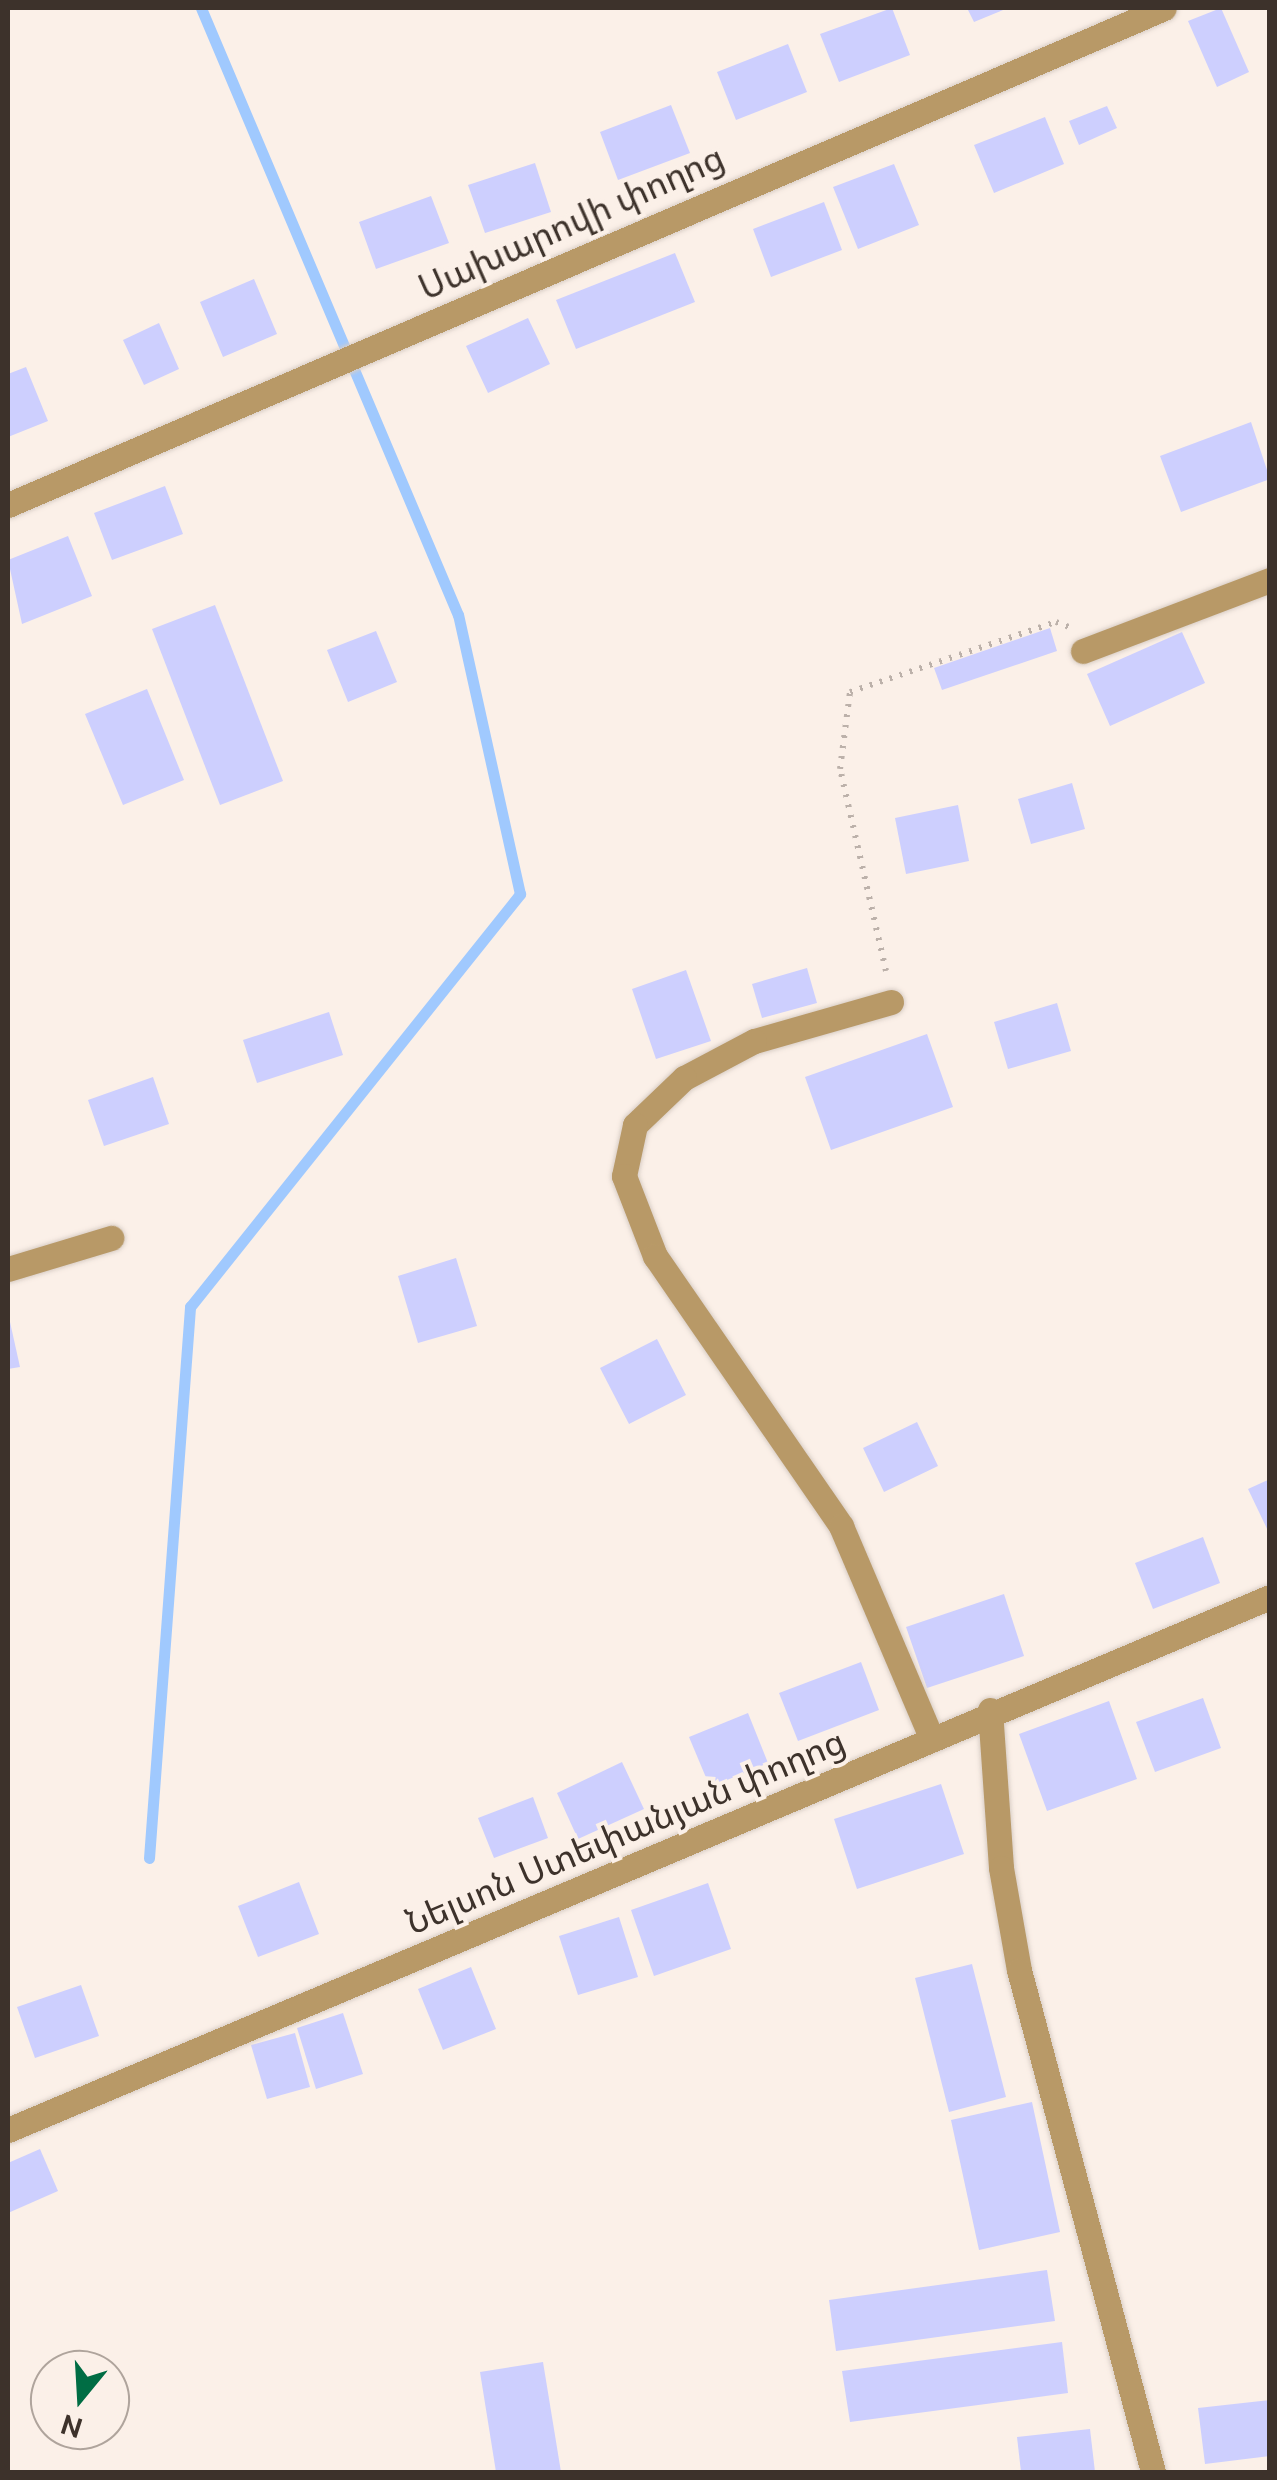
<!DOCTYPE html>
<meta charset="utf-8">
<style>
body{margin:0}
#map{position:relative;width:1277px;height:2480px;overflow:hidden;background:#fbf0e8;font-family:Ubuntu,"Noto Sans Armenian",sans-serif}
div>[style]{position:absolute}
.stream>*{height:11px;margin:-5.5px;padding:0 5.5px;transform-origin:5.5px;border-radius:5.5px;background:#a0c9fe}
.building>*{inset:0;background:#cdcffe}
.path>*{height:6px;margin-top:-3px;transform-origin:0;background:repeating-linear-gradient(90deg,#bcb1aa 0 2.5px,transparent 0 10.5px)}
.roads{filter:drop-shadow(0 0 2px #d9cec6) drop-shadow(0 0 2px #d9cec6)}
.minor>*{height:25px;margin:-12.5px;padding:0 12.5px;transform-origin:12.5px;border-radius:12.5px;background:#b89967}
span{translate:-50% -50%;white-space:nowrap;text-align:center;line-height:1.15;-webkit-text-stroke:8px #fbf0e8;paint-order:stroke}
.street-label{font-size:35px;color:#3d322b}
.frame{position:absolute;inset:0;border:10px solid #3d322b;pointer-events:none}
.north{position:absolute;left:30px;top:2350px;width:100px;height:100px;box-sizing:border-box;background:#fbf0e8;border:2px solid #afa49c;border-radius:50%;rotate:198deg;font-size:28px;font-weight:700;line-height:40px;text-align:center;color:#3d322b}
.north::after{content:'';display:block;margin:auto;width:35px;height:45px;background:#006d44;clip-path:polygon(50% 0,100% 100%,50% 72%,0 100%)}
</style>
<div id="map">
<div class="stream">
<div style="left:149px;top:1858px;width:553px;rotate:-85.74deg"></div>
<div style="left:190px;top:1307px;width:529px;rotate:-51.37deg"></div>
<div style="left:520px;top:894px;width:286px;rotate:-102.5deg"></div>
<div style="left:458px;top:615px;width:659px;rotate:-112.95deg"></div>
</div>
<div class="building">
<div style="clip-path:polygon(892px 8px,910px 55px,839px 82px,820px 34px)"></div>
<div style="clip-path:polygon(967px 8px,1008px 8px,974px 22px)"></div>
<div style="clip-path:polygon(1221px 8px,1249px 72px,1217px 87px,1188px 21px)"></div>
<div style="clip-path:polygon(788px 44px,807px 92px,736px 120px,717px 72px)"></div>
<div style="clip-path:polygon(671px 105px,690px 153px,618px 180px,600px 132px)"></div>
<div style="clip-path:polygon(1107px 106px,1117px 128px,1079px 145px,1069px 121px)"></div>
<div style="clip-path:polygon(1045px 117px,1064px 164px,994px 193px,974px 145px)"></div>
<div style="clip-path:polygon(535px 163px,551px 212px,485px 233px,468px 185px)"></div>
<div style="clip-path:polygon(894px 164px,919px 225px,858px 249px,833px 187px)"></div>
<div style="clip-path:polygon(431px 196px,449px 243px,376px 269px,359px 222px)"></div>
<div style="clip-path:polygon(824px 202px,842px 250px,771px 277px,753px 229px)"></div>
<div style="clip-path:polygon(675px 253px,695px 302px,576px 349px,556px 300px)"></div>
<div style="clip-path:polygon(254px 279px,277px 334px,223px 357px,200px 302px)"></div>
<div style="clip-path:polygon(528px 318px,550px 364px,488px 393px,466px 346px)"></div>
<div style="clip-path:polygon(159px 323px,179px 369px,144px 385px,123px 340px)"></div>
<div style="clip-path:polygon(26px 367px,48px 421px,8px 437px,8px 374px)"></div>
<div style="clip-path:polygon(1251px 422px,1270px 479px,1181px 512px,1160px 456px)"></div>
<div style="clip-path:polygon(165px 486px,183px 534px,112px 560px,94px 513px)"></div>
<div style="clip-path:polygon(68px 536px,92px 596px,22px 624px,8px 560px)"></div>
<div style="clip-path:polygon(215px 605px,283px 781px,220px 805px,152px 629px)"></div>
<div style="clip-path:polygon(1050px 628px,1057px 651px,942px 690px,934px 668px)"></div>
<div style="clip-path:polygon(376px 631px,397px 682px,348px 702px,327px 650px)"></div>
<div style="clip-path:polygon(1182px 632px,1205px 683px,1110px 726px,1087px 674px)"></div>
<div style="clip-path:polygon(147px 689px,184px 780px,123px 805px,85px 714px)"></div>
<div style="clip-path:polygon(1072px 783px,1085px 829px,1031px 844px,1018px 799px)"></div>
<div style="clip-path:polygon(958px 805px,969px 861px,906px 874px,895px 818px)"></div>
<div style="clip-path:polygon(807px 968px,817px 1003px,762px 1018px,752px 984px)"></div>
<div style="clip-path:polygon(686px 970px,711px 1041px,656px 1059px,632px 989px)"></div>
<div style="clip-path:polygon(1057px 1003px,1071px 1051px,1008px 1069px,994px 1022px)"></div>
<div style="clip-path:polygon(329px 1012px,343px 1055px,257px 1083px,243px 1040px)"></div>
<div style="clip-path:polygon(927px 1034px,953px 1107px,831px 1150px,805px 1077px)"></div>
<div style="clip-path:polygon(153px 1077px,169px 1124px,104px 1146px,88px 1100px)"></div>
<div style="clip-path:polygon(456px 1258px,477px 1326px,418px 1343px,398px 1276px)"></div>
<div style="clip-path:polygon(8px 1313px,20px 1367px,8px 1369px)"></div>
<div style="clip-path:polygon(657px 1339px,686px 1395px,629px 1424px,600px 1368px)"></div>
<div style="clip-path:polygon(917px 1422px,938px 1466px,884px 1492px,863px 1448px)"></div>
<div style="clip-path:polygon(1270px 1479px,1270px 1535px,1248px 1489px)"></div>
<div style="clip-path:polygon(1203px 1537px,1220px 1583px,1153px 1609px,1135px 1563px)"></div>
<div style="clip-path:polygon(1004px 1594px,1024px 1656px,927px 1688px,906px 1627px)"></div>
<div style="clip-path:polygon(861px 1662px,879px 1710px,798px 1741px,779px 1693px)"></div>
<div style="clip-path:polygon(1203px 1698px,1221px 1748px,1155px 1772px,1136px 1722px)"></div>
<div style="clip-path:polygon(1109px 1701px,1137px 1779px,1047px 1811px,1019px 1734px)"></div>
<div style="clip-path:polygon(748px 1713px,768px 1763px,710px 1787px,689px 1737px)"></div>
<div style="clip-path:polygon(622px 1762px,644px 1809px,578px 1839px,557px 1793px)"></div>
<div style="clip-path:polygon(941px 1784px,964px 1854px,857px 1889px,834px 1819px)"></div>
<div style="clip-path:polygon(533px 1797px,548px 1838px,494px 1858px,478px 1818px)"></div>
<div style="clip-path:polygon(299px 1882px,319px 1934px,258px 1957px,238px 1906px)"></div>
<div style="clip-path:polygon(708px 1883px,731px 1949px,654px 1976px,631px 1910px)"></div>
<div style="clip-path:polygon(619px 1917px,638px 1977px,578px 1995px,559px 1936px)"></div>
<div style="clip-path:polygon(972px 1964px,1006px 2097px,949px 2112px,915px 1978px)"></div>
<div style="clip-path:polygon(471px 1967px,496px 2029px,443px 2050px,418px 1989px)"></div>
<div style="clip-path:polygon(81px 1985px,99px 2036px,35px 2058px,17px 2007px)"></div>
<div style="clip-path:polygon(343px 2013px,363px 2074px,316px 2089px,297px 2028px)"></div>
<div style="clip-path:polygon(295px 2033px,310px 2087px,267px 2099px,251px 2045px)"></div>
<div style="clip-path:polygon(1032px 2102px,1060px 2232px,979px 2250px,951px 2120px)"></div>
<div style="clip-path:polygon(40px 2149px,58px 2191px,8px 2213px,8px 2163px)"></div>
<div style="clip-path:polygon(1047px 2270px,1055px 2321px,836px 2351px,829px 2300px)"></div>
<div style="clip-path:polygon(1062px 2342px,1068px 2393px,850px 2422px,842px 2371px)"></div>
<div style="clip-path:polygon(543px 2362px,561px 2472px,496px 2472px,480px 2372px)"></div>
<div style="clip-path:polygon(1270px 2400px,1270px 2456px,1205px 2464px,1198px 2408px)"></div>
<div style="clip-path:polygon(1090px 2429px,1095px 2472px,1021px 2472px,1017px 2437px)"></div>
</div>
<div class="path">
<div style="left:886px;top:971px;width:207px;rotate:-102.8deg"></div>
<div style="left:840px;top:769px;width:78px;rotate:-82.6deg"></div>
<div style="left:850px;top:692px;width:218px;rotate:-18.8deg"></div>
<div style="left:1056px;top:622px;width:14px;rotate:21deg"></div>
</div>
<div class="roads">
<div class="minor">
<div style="left:8px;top:505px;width:1258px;rotate:-23.26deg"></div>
<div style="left:1083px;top:651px;width:200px;rotate:-20.8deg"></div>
<div style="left:891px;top:1002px;width:142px;rotate:164.1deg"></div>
<div style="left:754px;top:1041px;width:79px;rotate:152.1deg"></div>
<div style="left:684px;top:1078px;width:68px;rotate:136.2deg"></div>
<div style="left:635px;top:1125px;width:52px;rotate:102.2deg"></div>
<div style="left:624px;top:1176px;width:86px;rotate:68.8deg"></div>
<div style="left:655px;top:1256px;width:328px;rotate:55.4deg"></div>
<div style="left:841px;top:1526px;width:232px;rotate:66.9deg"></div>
<div style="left:8px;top:1269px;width:108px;rotate:-16.8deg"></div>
<div style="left:990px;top:1710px;width:158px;rotate:86deg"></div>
<div style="left:1001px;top:1868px;width:104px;rotate:80deg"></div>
<div style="left:1019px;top:1970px;width:520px;rotate:75.05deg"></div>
<div style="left:8px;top:2130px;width:1370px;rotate:-22.9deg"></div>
</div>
</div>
<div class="street-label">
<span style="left:571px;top:222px;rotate:-24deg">Սախարովի փողոց</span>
<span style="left:625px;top:1831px;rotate:-23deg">Նելսոն Ստեփանյան փողոց</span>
</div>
<div class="frame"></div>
<div class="north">N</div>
</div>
